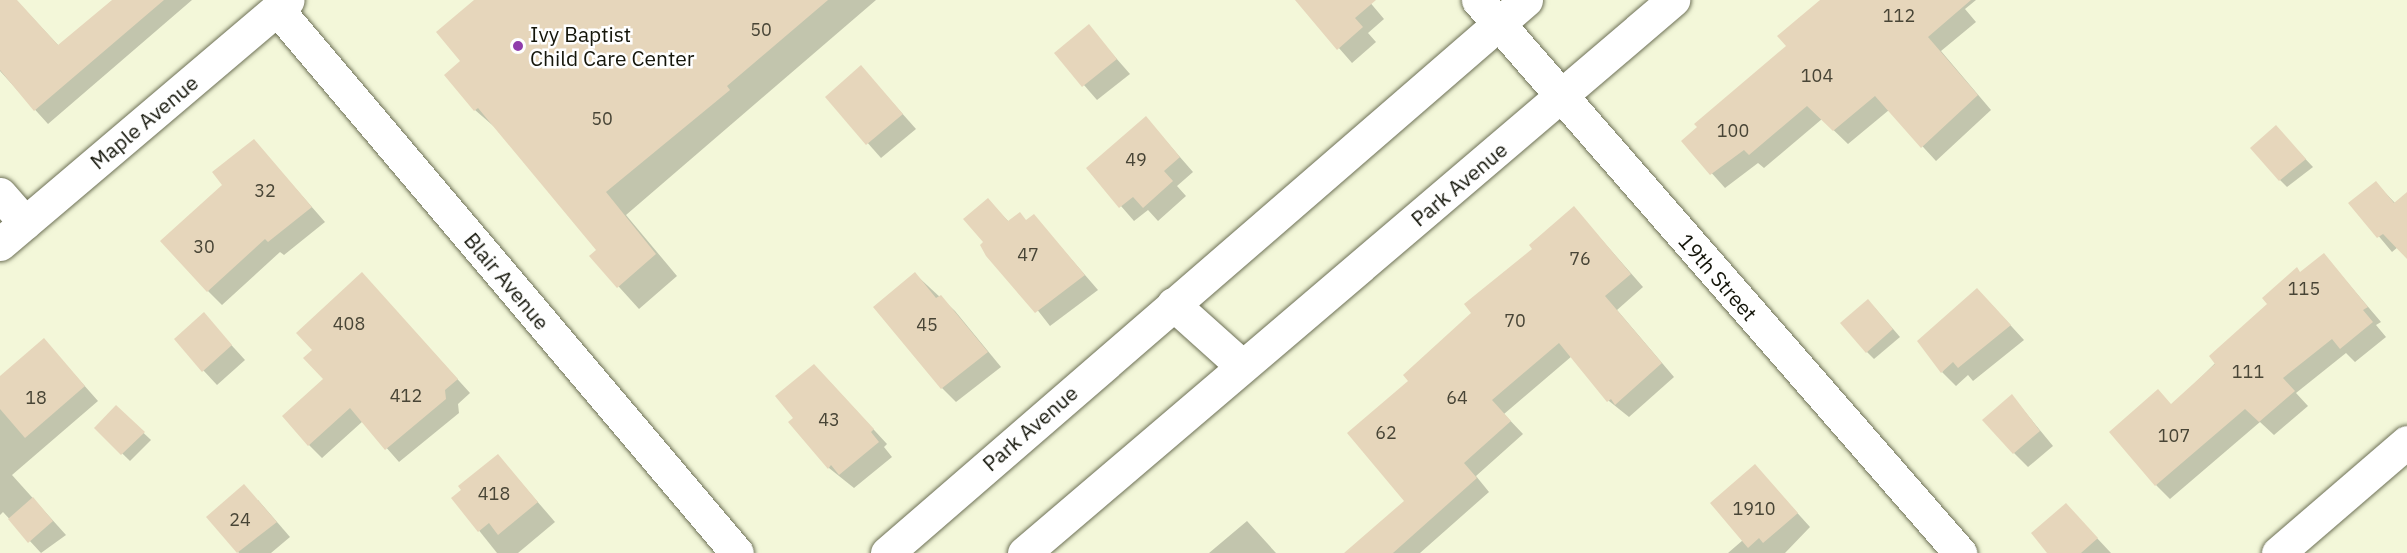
<!DOCTYPE html>
<style>
body{margin:0}
#map{position:relative;width:2407px;height:553px;overflow:hidden;background:#f3f7d9;font-family:"IBM Plex Sans",sans-serif}
div>[style]{position:absolute}
.shadow>*{inset:0;background:#0003}
.building>*{inset:0;background:#e6d6bb}
.roads{filter:drop-shadow(0 0 2px #6e7157) drop-shadow(0 0 2px #6e7157)}
.minor>*{height:33px;margin:-16.5px;padding:0 16.5px;transform-origin:16.5px;border-radius:16.5px;background:#fff}
.dots>*{width:16px;height:16px;translate:-50% -50%;box-sizing:border-box;border:3px solid #fff;border-radius:50%}
span{translate:-50% -50%;white-space:nowrap;text-align:center;line-height:1.15;-webkit-text-stroke:5px #fff;paint-order:stroke}
.number-label{font-size:18px;color:#484536}
.number-label span{-webkit-text-stroke-width:0}
.poi-label{font-size:21px;color:#14150a}
.left{translate:0 -50%;text-align:left}
.street-label{font-size:21px;color:#14150a}
</style>
<div id="map">
<div class="shadow">
<div style="clip-path:polygon(0 0,16px 0,59px 46px,113px 0,192px 0,48px 124px,0 71px)"></div>
<div style="clip-path:polygon(477px 0,876px 0,626px 215px,677px 276px,639px 309px,591px 256px,598px 250px,498px 130px,475px 110px,462px 62px)"></div>
<div style="clip-path:polygon(1297px 0,1368px 0,1384px 19px,1368px 33px,1376px 42px,1352px 63px)"></div>
<div style="clip-path:polygon(1857px 0,1976px 0,1965px 9px,1976px 22px,1941px 51px,1991px 110px,1936px 161px,1889px 110px,1848px 144px,1822px 119px,1764px 168px,1758px 163px,1725px 188px,1683px 141px)"></div>
<div style="clip-path:polygon(1088px 26px,1130px 74px,1097px 100px,1056px 53px)"></div>
<div style="clip-path:polygon(861px 67px,916px 129px,881px 158px,827px 97px)"></div>
<div style="clip-path:polygon(1146px 118px,1193px 172px,1177px 186px,1186px 196px,1158px 221px,1148px 210px,1134px 221px,1088px 168px)"></div>
<div style="clip-path:polygon(2283px 135px,2313px 167px,2287px 187px,2280px 180px)"></div>
<div style="clip-path:polygon(254px 141px,325px 222px,284px 255px,280px 252px,222px 305px,208px 291px,224px 185px)"></div>
<div style="clip-path:polygon(2376px 183px,2395px 203px,2407px 194px,2407px 257px,2398px 247px,2392px 252px,2351px 203px)"></div>
<div style="clip-path:polygon(988px 200px,1009px 222px,1027px 222px,1034px 216px,1098px 290px,1050px 326px,985px 243px)"></div>
<div style="clip-path:polygon(1574px 208px,1643px 287px,1617px 310px,1674px 377px,1629px 417px,1609px 401px,1572px 356px,1504px 414px,1523px 434px,1476px 476px,1489px 492px,1420px 553px,1346px 553px,1407px 501px,1410px 381px)"></div>
<div style="clip-path:polygon(2324px 255px,2381px 322px,2376px 325px,2386px 337px,2355px 362px,2346px 353px,2296px 393px,2308px 406px,2274px 435px,2260px 422px,2170px 499px,2156px 485px,2172px 406px)"></div>
<div style="clip-path:polygon(915px 274px,955px 311px,1001px 367px,956px 402px,942px 388px)"></div>
<div style="clip-path:polygon(375px 288px,470px 393px,458px 404px,459px 413px,399px 462px,363px 421px,322px 458px,309px 445px,325px 379px)"></div>
<div style="clip-path:polygon(1991px 304px,2024px 340px,1973px 381px,1968px 375px,1956px 386px,1942px 372px)"></div>
<div style="clip-path:polygon(1875px 308px,1900px 337px,1874px 359px,1867px 352px)"></div>
<div style="clip-path:polygon(204px 315px,245px 360px,217px 385px,203px 370px)"></div>
<div style="clip-path:polygon(44px 340px,98px 401px,12px 475px,66px 535px,41px 553px,3px 512px,0 515px,0 378px)"></div>
<div style="clip-path:polygon(828px 380px,887px 444px,884px 447px,892px 457px,854px 488px,829px 468px)"></div>
<div style="clip-path:polygon(2012px 396px,2053px 446px,2028px 467px,2014px 453px)"></div>
<div style="clip-path:polygon(116px 407px,151px 440px,130px 461px,96px 428px)"></div>
<div style="clip-path:polygon(498px 456px,555px 522px,518px 553px,497px 553px,453px 498px)"></div>
<div style="clip-path:polygon(1755px 466px,1810px 527px,1785px 553px,1728px 553px,1743px 540px)"></div>
<div style="clip-path:polygon(258px 500px,290px 537px,271px 553px,239px 553px,208px 517px)"></div>
<div style="clip-path:polygon(2080px 520px,2111px 553px,2049px 553px)"></div>
<div style="clip-path:polygon(1247px 521px,1276px 553px,1209px 553px)"></div>
</div>
<div class="building">
<div style="clip-path:polygon(0 0,17px 0,58px 45px,112px 0,164px 0,34px 111px,0 70px)"></div>
<div style="clip-path:polygon(474px 0,828px 0,727px 86px,730px 90px,606px 192px,656px 254px,617px 288px,589px 256px,596px 250px,478px 108px,474px 111px,444px 75px,460px 61px,436px 32px)"></div>
<div style="clip-path:polygon(1295px 0,1376px 0,1355px 18px,1363px 27px,1337px 50px)"></div>
<div style="clip-path:polygon(1820px 0,1971px 0,1928px 37px,1978px 95px,1921px 148px,1875px 96px,1833px 131px,1807px 106px,1749px 155px,1744px 150px,1710px 175px,1681px 141px,1697px 127px,1694px 124px,1786px 46px,1777px 36px)"></div>
<div style="clip-path:polygon(1089px 24px,1117px 59px,1082px 87px,1054px 53px)"></div>
<div style="clip-path:polygon(861px 65px,903px 114px,866px 145px,825px 97px)"></div>
<div style="clip-path:polygon(1146px 116px,1180px 157px,1164px 171px,1173px 181px,1143px 208px,1133px 197px,1119px 208px,1086px 168px)"></div>
<div style="clip-path:polygon(2276px 125px,2306px 159px,2279px 181px,2250px 148px)"></div>
<div style="clip-path:polygon(254px 139px,312px 207px,268px 242px,265px 239px,207px 292px,160px 241px,222px 185px,212px 172px)"></div>
<div style="clip-path:polygon(2376px 181px,2394px 203px,2407px 192px,2407px 259px,2383px 234px,2377px 238px,2348px 203px)"></div>
<div style="clip-path:polygon(988px 198px,1008px 221px,1020px 212px,1026px 220px,1034px 214px,1085px 275px,1035px 313px,986px 256px,980px 245px,983px 242px,963px 219px)"></div>
<div style="clip-path:polygon(1574px 206px,1631px 274px,1605px 296px,1662px 363px,1615px 405px,1611px 399px,1607px 402px,1559px 343px,1492px 400px,1511px 421px,1464px 463px,1477px 478px,1393px 553px,1344px 553px,1404px 501px,1347px 433px,1408px 381px,1403px 375px,1471px 313px,1464px 304px,1532px 249px,1529px 245px)"></div>
<div style="clip-path:polygon(2324px 253px,2368px 307px,2363px 310px,2373px 322px,2340px 349px,2332px 339px,2283px 378px,2295px 391px,2259px 422px,2245px 409px,2155px 486px,2109px 432px,2158px 389px,2171px 404px,2215px 364px,2209px 356px,2267px 304px,2262px 298px,2297px 267px,2300px 272px)"></div>
<div style="clip-path:polygon(362px 272px,458px 379px,445px 390px,446px 399px,385px 450px,350px 408px,308px 446px,282px 416px,323px 379px,303px 358px,312px 350px,296px 333px)"></div>
<div style="clip-path:polygon(915px 272px,936px 298px,941px 295px,988px 352px,941px 389px,873px 307px)"></div>
<div style="clip-path:polygon(1977px 288px,2011px 325px,1958px 368px,1953px 362px,1941px 373px,1917px 341px)"></div>
<div style="clip-path:polygon(1868px 299px,1893px 329px,1866px 353px,1840px 323px)"></div>
<div style="clip-path:polygon(204px 312px,232px 345px,202px 372px,174px 339px)"></div>
<div style="clip-path:polygon(44px 338px,85px 386px,25px 438px,0 409px,0 376px)"></div>
<div style="clip-path:polygon(814px 364px,874px 429px,871px 432px,879px 442px,839px 475px,831px 465px,828px 469px,788px 422px,793px 418px,775px 396px)"></div>
<div style="clip-path:polygon(2012px 394px,2040px 431px,2013px 454px,1982px 420px)"></div>
<div style="clip-path:polygon(116px 405px,145px 432px,121px 455px,94px 428px)"></div>
<div style="clip-path:polygon(498px 454px,538px 502px,498px 535px,489px 523px,478px 532px,451px 498px,461px 490px,458px 486px)"></div>
<div style="clip-path:polygon(1755px 464px,1798px 513px,1763px 543px,1759px 538px,1748px 548px,1710px 503px)"></div>
<div style="clip-path:polygon(244px 484px,277px 522px,237px 553px,206px 517px)"></div>
<div style="clip-path:polygon(33px 497px,53px 521px,28px 543px,8px 519px)"></div>
<div style="clip-path:polygon(2066px 503px,2098px 538px,2081px 553px,2047px 553px,2031px 533px)"></div>
</div>
<div class="roads">
<div class="minor">
<div style="left:1478px;top:0;width:734px;rotate:48.92deg"></div>
<div style="left:277px;top:9px;width:712px;rotate:49.78deg"></div>
<div style="left:0;top:194px;width:38px;rotate:49deg"></div>
<div style="left:0;top:244px;width:377px;rotate:-40.3deg"></div>
<div style="left:1173px;top:304px;width:93px;rotate:41.9deg"></div>
<div style="left:887px;top:553px;width:845px;rotate:-40.87deg"></div>
<div style="left:1024px;top:553px;width:853px;rotate:-40.43deg"></div>
<div style="left:2278px;top:553px;width:170px;rotate:-40.7deg"></div>
</div>
</div>
<div class="dots">
<div style="left:518px;top:46px;background:#903dab"></div>
</div>
<div class="number-label">
<span style="left:1899px;top:16px">112</span>
<span style="left:761px;top:30px">50</span>
<span style="left:1817px;top:76px">104</span>
<span style="left:602px;top:119px">50</span>
<span style="left:1733px;top:131px">100</span>
<span style="left:1136px;top:160px">49</span>
<span style="left:265px;top:191px">32</span>
<span style="left:204px;top:247px">30</span>
<span style="left:1028px;top:255px">47</span>
<span style="left:1580px;top:259px">76</span>
<span style="left:2304px;top:289px">115</span>
<span style="left:1515px;top:321px">70</span>
<span style="left:349px;top:324px">408</span>
<span style="left:927px;top:325px">45</span>
<span style="left:2248px;top:372px">111</span>
<span style="left:406px;top:396px">412</span>
<span style="left:36px;top:398px">18</span>
<span style="left:1457px;top:398px">64</span>
<span style="left:829px;top:420px">43</span>
<span style="left:1386px;top:433px">62</span>
<span style="left:2174px;top:436px">107</span>
<span style="left:494px;top:494px">418</span>
<span style="left:1754px;top:509px">1910</span>
<span style="left:240px;top:520px">24</span>
</div>
<div class="poi-label">
<span class="left" style="left:530px;top:46px">Ivy Baptist<br>Child Care Center</span>
</div>
<div class="street-label">
<span style="left:144px;top:122px;rotate:-40deg">Maple Avenue</span>
<span style="left:1459px;top:184px;rotate:-40deg">Park Avenue</span>
<span style="left:1718px;top:277px;rotate:49deg">19th Street</span>
<span style="left:507px;top:281px;rotate:50deg">Blair Avenue</span>
<span style="left:1030px;top:428px;rotate:-41deg">Park Avenue</span>
</div>
</div>
